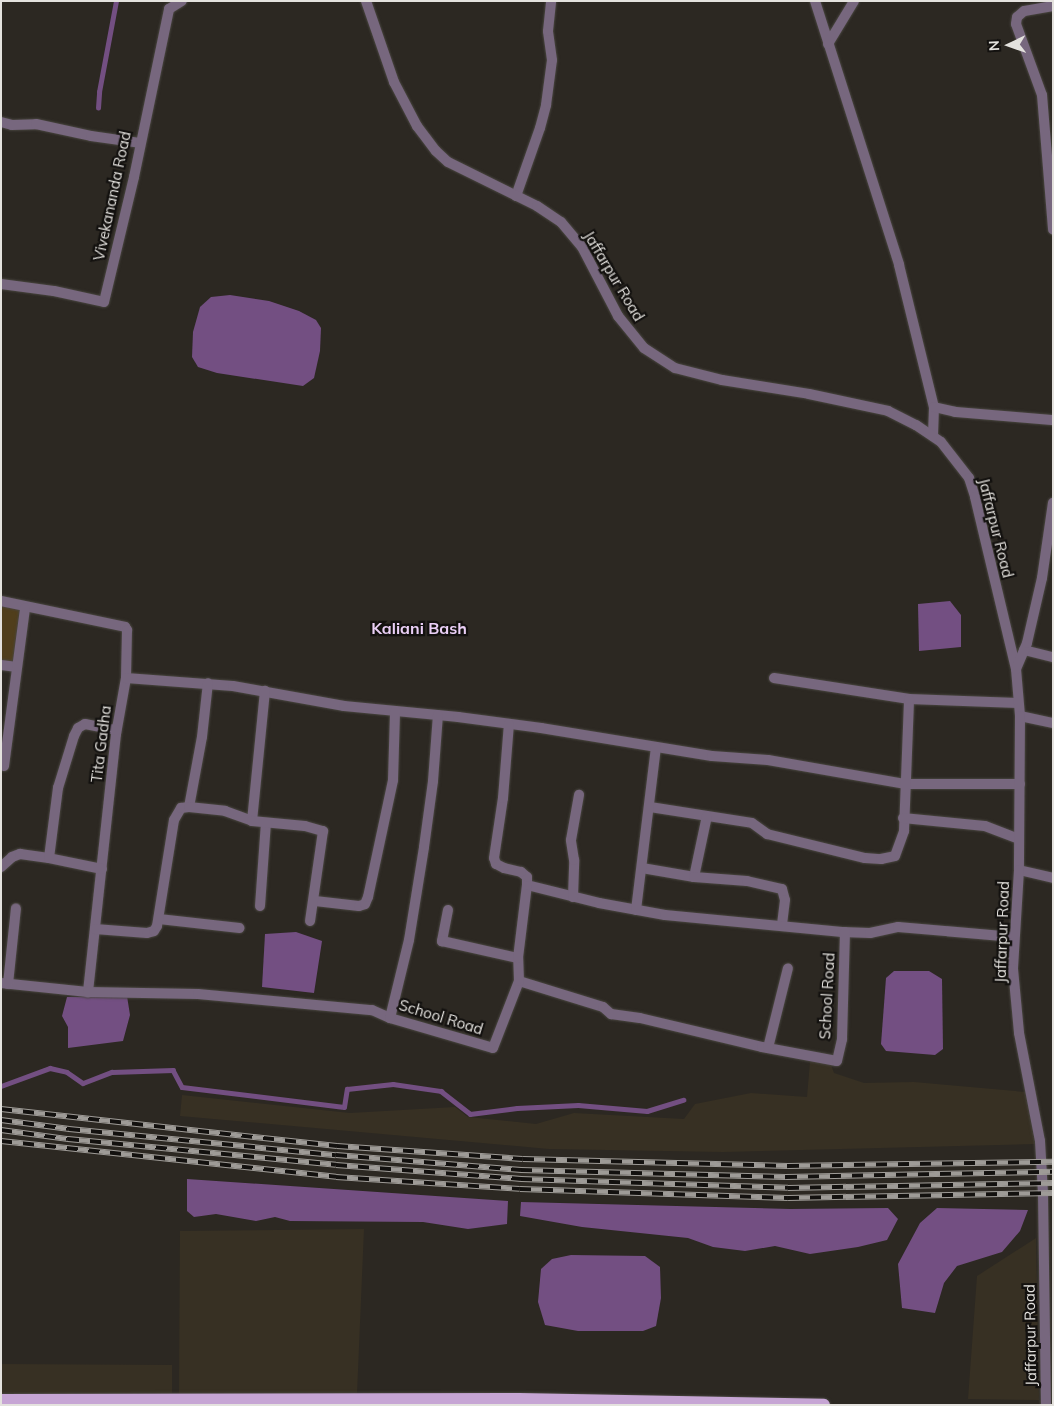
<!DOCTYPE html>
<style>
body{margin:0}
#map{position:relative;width:1054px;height:1406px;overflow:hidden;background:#2c2822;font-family:Mulish,sans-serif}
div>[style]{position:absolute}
.built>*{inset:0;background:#373023}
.green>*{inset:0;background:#503e1c}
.water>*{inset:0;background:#734f82}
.stream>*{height:4.5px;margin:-2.25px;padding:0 2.25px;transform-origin:2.25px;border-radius:2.25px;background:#734f82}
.roads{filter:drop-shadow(0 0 1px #494640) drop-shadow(0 0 1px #494640)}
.minor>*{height:10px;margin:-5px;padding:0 5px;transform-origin:5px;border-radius:5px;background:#77677e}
.tertiary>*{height:10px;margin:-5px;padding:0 5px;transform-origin:5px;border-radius:5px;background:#77677e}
.primary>*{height:12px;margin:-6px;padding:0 6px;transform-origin:6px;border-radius:6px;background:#c6a5d4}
.rail>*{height:5.5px;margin-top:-2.75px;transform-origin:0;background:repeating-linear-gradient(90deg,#13110f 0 11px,#9e9b97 0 22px);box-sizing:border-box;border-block:1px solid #9e9b97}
span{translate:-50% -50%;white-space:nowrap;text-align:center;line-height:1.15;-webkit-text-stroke:4.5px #13110f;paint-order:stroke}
.street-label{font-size:15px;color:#e4e2de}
.neighbourhood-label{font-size:16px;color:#eacff6;font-weight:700}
.frame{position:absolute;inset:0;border:2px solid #e4e2de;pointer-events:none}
.north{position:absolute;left:984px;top:20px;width:50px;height:50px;-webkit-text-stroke:4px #13110f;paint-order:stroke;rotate:267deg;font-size:14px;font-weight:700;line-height:20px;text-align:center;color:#e4e2de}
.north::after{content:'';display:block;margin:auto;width:18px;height:22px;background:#e4e2de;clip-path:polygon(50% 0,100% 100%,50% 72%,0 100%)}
</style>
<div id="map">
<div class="built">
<div style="clip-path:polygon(810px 1062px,830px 1062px,834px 1073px,864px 1083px,914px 1082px,1025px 1092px,1035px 1144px,723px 1152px,549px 1149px,180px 1116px,182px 1095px,350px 1113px,455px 1107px,468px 1117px,536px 1124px,574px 1113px,684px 1119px,695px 1104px,751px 1093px,807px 1097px)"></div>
<div style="clip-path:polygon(364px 1229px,357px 1394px,179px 1395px,180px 1231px)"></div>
<div style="clip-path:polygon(1036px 1238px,1039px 1400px,968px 1399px,977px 1276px)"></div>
<div style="clip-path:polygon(1px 1364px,172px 1365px,172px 1393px,1px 1395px)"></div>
</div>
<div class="green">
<div style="clip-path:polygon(1px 602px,20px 606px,13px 663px,1px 661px)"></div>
</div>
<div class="water">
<div style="clip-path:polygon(230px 295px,269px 301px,299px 311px,316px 320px,321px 328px,320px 351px,314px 378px,303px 386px,217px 373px,198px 367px,192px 357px,193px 332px,200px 307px,211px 297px)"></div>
<div style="clip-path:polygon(950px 601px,961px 615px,961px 647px,919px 651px,918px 604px)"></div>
<div style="clip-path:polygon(296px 932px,322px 941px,314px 993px,262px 987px,265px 934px)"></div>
<div style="clip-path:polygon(894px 971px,929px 971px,942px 979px,943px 1049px,935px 1055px,886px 1051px,881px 1044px,886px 978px)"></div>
<div style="clip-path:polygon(127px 996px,130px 1015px,123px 1041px,68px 1048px,68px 1027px,62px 1016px,67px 997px)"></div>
<div style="clip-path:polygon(187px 1179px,508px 1201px,507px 1224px,468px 1229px,423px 1222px,290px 1221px,275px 1217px,256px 1221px,216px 1214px,194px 1217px,187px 1211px)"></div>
<div style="clip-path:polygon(521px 1202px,790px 1209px,888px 1208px,898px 1219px,887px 1240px,858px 1247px,810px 1254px,775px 1246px,745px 1251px,713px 1247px,688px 1238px,582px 1227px,520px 1216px)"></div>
<div style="clip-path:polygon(937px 1208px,1028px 1210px,1020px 1231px,1002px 1252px,957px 1266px,944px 1283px,935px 1313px,902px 1308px,898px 1264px,920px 1223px)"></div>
<div style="clip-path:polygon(571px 1255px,645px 1256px,660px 1267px,661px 1298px,656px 1326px,643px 1331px,578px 1331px,545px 1325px,538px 1302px,541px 1269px,552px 1259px)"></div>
</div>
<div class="stream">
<div style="left:98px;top:108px;width:16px;rotate:-86deg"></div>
<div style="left:99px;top:92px;width:93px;rotate:-79.4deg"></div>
<div style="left:1px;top:1086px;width:52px;rotate:-20.2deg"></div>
<div style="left:50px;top:1068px;width:17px;rotate:13deg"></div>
<div style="left:67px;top:1072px;width:19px;rotate:35deg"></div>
<div style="left:83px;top:1083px;width:31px;rotate:-21deg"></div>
<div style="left:112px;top:1072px;width:61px;rotate:-1.9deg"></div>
<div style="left:173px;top:1070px;width:19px;rotate:62deg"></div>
<div style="left:182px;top:1087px;width:163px;rotate:7deg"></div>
<div style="left:344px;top:1107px;width:18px;rotate:-81deg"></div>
<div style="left:347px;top:1089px;width:46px;rotate:-6.2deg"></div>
<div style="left:393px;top:1084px;width:49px;rotate:8.3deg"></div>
<div style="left:441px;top:1091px;width:37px;rotate:38deg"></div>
<div style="left:470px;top:1114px;width:47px;rotate:-7.3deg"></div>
<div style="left:517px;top:1108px;width:61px;rotate:-2.8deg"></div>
<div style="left:578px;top:1105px;width:69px;rotate:5deg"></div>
<div style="left:647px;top:1111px;width:38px;rotate:-17deg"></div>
</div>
<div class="roads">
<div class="minor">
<div style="left:815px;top:1px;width:277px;rotate:72.3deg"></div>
<div style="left:899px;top:265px;width:146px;rotate:76.2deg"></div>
<div style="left:934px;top:407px;width:29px;rotate:92deg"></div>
<div style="left:1053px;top:6px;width:29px;rotate:170deg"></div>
<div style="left:1024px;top:11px;width:9px;rotate:139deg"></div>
<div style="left:1017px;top:17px;width:7px;rotate:98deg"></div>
<div style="left:1016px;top:24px;width:76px;rotate:69.9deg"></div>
<div style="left:1042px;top:95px;width:135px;rotate:85.3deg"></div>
<div style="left:828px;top:44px;width:50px;rotate:-58.8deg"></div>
<div style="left:1px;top:122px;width:11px;rotate:15deg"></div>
<div style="left:12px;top:125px;width:24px;rotate:-2deg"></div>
<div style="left:36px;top:124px;width:56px;rotate:12.3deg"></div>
<div style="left:91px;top:136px;width:49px;rotate:8.1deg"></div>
<div style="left:516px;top:196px;width:72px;rotate:-70.6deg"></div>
<div style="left:540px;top:128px;width:24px;rotate:-75deg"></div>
<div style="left:546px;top:105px;width:45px;rotate:-82.4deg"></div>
<div style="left:552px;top:60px;width:29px;rotate:-98deg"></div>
<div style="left:548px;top:31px;width:30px;rotate:-84deg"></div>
<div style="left:1px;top:284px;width:53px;rotate:7.5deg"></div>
<div style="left:54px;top:291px;width:51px;rotate:12.4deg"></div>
<div style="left:104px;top:302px;width:129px;rotate:-76.5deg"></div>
<div style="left:134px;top:177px;width:172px;rotate:-78.2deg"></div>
<div style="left:169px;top:9px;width:15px;rotate:-32deg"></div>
<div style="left:934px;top:407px;width:22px;rotate:13deg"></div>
<div style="left:955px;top:412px;width:98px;rotate:4.7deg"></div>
<div style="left:1px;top:601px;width:127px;rotate:11.8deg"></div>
<div style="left:125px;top:627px;width:4px;rotate:56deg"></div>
<div style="left:127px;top:630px;width:48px;rotate:91.2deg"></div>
<div style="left:126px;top:678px;width:57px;rotate:100.1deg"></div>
<div style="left:116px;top:734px;width:260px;rotate:96.2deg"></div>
<div style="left:1024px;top:650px;width:30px;rotate:14deg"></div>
<div style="left:1px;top:665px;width:16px;rotate:7deg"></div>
<div style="left:126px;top:678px;width:107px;rotate:4.3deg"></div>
<div style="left:233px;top:686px;width:113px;rotate:10.2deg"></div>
<div style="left:344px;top:706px;width:115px;rotate:5.5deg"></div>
<div style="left:458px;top:717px;width:84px;rotate:7.5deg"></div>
<div style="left:541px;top:728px;width:173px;rotate:9.3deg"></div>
<div style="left:712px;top:756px;width:56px;rotate:4.1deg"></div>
<div style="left:768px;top:760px;width:140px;rotate:9.9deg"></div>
<div style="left:906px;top:784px;width:114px"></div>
<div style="left:774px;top:678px;width:137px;rotate:8.8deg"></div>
<div style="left:909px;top:699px;width:109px;rotate:2.1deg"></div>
<div style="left:1020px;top:716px;width:34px;rotate:12deg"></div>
<div style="left:4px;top:766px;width:159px;rotate:-82.4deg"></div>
<div style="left:189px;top:807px;width:71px;rotate:-79.5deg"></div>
<div style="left:202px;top:737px;width:54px;rotate:-83.7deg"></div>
<div style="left:650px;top:807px;width:103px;rotate:8.9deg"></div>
<div style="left:752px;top:823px;width:19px;rotate:36deg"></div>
<div style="left:767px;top:834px;width:101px;rotate:13.8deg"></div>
<div style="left:865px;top:858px;width:16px;rotate:4deg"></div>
<div style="left:881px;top:859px;width:14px;rotate:-12deg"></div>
<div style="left:895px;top:856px;width:27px;rotate:-70deg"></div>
<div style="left:904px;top:831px;width:132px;rotate:-87.8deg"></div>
<div style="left:903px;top:818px;width:82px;rotate:5.6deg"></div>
<div style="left:985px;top:826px;width:36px;rotate:21deg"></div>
<div style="left:252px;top:821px;width:131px;rotate:-84.3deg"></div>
<div style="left:1px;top:867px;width:15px;rotate:-42deg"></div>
<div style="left:12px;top:857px;width:9px;rotate:-21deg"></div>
<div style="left:20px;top:854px;width:29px;rotate:8deg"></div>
<div style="left:642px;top:868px;width:53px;rotate:9.8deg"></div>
<div style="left:694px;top:877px;width:62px;rotate:-78deg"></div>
<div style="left:102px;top:869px;width:54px;rotate:-168.3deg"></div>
<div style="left:49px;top:858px;width:71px;rotate:-82.7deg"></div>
<div style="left:58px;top:788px;width:54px;rotate:-72.9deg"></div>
<div style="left:74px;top:736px;width:9px;rotate:-63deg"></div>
<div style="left:78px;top:728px;width:8px;rotate:-30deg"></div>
<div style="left:85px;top:724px;width:32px;rotate:11deg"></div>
<div style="left:1019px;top:870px;width:35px;rotate:13deg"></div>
<div style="left:694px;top:877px;width:53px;rotate:4.3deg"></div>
<div style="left:747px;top:881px;width:36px;rotate:13deg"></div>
<div style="left:782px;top:889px;width:11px;rotate:75deg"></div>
<div style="left:785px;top:900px;width:26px;rotate:97deg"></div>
<div style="left:527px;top:885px;width:74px;rotate:14deg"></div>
<div style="left:599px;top:903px;width:67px;rotate:10.3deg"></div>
<div style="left:665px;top:915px;width:178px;rotate:5.5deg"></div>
<div style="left:842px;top:932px;width:28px;rotate:2deg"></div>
<div style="left:870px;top:933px;width:29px;rotate:-12deg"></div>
<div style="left:898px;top:927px;width:116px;rotate:4.9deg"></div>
<div style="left:573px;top:897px;width:37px;rotate:-88deg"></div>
<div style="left:574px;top:860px;width:20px;rotate:-99deg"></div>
<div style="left:571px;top:840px;width:46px;rotate:-79.9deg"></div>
<div style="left:315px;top:901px;width:44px;rotate:6.5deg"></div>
<div style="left:359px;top:906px;width:6px;rotate:-18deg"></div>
<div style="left:365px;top:904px;width:8px;rotate:-67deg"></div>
<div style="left:368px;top:897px;width:120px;rotate:-77.9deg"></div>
<div style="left:393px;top:780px;width:69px;rotate:-88.3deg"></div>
<div style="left:260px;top:906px;width:83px;rotate:-85.9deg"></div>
<div style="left:448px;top:910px;width:32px;rotate:101deg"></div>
<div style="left:442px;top:941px;width:78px;rotate:12.6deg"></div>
<div style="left:636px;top:910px;width:164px;rotate:-83deg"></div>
<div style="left:159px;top:919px;width:81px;rotate:6.4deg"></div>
<div style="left:95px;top:929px;width:52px;rotate:4.4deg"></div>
<div style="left:147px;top:933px;width:7px;rotate:-16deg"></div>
<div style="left:154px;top:931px;width:6px;rotate:-59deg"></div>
<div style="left:157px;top:926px;width:107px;rotate:-80.9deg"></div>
<div style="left:174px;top:820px;width:14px;rotate:-60deg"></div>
<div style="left:181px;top:808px;width:8px;rotate:-7deg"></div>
<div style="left:189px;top:807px;width:36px;rotate:6deg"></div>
<div style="left:225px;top:811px;width:29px;rotate:20deg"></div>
<div style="left:252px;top:821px;width:53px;rotate:5.4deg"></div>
<div style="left:305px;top:826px;width:19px;rotate:16deg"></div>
<div style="left:323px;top:831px;width:91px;rotate:98.2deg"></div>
<div style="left:519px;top:981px;width:88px;rotate:17.2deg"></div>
<div style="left:603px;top:1007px;width:11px;rotate:41deg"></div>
<div style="left:611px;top:1014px;width:29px;rotate:8deg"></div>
<div style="left:640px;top:1018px;width:125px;rotate:13.4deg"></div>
<div style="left:762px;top:1047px;width:76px;rotate:10.6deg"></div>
<div style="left:837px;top:1061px;width:23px;rotate:-77deg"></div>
<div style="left:842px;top:1039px;width:107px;rotate:-88.4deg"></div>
<div style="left:1px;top:983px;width:87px;rotate:5.9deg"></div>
<div style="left:88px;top:992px;width:110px;rotate:1deg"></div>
<div style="left:198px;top:994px;width:175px;rotate:5.3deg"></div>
<div style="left:372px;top:1010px;width:20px;rotate:24deg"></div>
<div style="left:390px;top:1018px;width:107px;rotate:16.2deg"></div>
<div style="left:493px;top:1048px;width:72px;rotate:-68.8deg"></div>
<div style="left:519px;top:981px;width:23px;rotate:-92deg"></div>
<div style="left:518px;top:958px;width:74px;rotate:-83deg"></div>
<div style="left:527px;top:885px;width:8px;rotate:-90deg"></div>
<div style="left:527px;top:877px;width:8px;rotate:-140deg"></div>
<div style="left:521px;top:872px;width:17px;rotate:-167deg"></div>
<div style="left:504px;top:868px;width:9px;rotate:-153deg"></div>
<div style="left:496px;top:864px;width:6px;rotate:-108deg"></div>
<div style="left:494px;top:858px;width:61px;rotate:-81.5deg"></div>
<div style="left:503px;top:798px;width:74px;rotate:-85.4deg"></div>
<div style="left:8px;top:984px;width:76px;rotate:-84deg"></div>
<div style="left:390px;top:1018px;width:80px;rotate:-76.3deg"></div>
<div style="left:409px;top:940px;width:94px;rotate:-80.8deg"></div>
<div style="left:424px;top:847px;width:67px;rotate:-82.2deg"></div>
<div style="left:433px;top:781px;width:66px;rotate:-85.7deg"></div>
<div style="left:768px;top:1048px;width:82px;rotate:-76deg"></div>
</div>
<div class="tertiary">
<div style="left:366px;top:1px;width:86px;rotate:70.9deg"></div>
<div style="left:394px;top:82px;width:50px;rotate:62.4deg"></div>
<div style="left:417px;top:126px;width:31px;rotate:53deg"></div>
<div style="left:436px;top:151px;width:16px;rotate:43deg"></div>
<div style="left:448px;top:162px;width:99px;rotate:26.3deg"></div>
<div style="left:537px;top:206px;width:29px;rotate:34deg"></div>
<div style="left:561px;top:222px;width:33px;rotate:50deg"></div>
<div style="left:582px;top:247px;width:78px;rotate:62.4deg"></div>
<div style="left:618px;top:316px;width:41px;rotate:50.9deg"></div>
<div style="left:644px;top:348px;width:37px;rotate:33deg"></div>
<div style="left:675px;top:368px;width:49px;rotate:14.3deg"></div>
<div style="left:722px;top:380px;width:88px;rotate:9.1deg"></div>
<div style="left:809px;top:394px;width:81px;rotate:12.1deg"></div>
<div style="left:888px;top:411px;width:31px;rotate:27deg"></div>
<div style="left:916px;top:425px;width:30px;rotate:34deg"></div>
<div style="left:941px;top:442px;width:46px;rotate:52.1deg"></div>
<div style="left:969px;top:478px;width:20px;rotate:72deg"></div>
<div style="left:975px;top:497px;width:177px;rotate:76.6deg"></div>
<div style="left:1016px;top:669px;width:47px;rotate:85.1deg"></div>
<div style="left:1020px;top:716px;width:154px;rotate:90.4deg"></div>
<div style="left:1019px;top:870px;width:99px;rotate:93.5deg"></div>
<div style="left:1013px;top:969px;width:64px;rotate:84.6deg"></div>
<div style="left:1019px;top:1033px;width:110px;rotate:79deg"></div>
<div style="left:1040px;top:1141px;width:52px;rotate:86.7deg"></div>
<div style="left:1043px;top:1193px;width:212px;rotate:89.2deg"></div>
<div style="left:1016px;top:669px;width:28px;rotate:-67deg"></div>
<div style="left:1027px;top:643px;width:67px;rotate:-77deg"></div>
<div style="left:1042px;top:578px;width:76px;rotate:-81.7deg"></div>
</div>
<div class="primary">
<div style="left:1px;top:1400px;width:518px;rotate:-0.11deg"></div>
<div style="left:519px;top:1399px;width:305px;rotate:1.1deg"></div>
</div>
</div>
<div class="rail">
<div style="left:1px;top:1109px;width:338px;rotate:6.3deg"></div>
<div style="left:337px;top:1146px;width:186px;rotate:4deg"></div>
<div style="left:523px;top:1159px;width:265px;rotate:1.5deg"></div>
<div style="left:788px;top:1166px;width:265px;rotate:-0.9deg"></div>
<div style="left:1px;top:1120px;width:69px;rotate:7.5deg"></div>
<div style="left:69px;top:1129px;width:268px;rotate:5.6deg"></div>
<div style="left:336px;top:1155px;width:186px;rotate:4.6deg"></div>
<div style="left:521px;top:1170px;width:265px;rotate:1.5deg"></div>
<div style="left:786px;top:1177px;width:267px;rotate:-1.1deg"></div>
<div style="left:1px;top:1130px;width:68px;rotate:7.7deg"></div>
<div style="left:68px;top:1139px;width:269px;rotate:5.5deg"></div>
<div style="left:336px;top:1165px;width:186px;rotate:4.3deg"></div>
<div style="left:521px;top:1179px;width:267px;rotate:1.9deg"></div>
<div style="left:788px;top:1188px;width:265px;rotate:-1.1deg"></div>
<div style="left:1px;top:1141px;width:337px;rotate:6.1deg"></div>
<div style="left:336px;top:1177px;width:184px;rotate:3.7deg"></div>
<div style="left:520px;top:1189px;width:268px;rotate:1.9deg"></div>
<div style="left:788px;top:1198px;width:265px;rotate:-1.1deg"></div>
</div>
<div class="street-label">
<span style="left:112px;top:196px;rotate:-78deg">Vivekananda Road</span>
<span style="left:614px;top:276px;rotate:59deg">Jaffarpur Road</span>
<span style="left:996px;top:528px;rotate:76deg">Jaffarpur Road</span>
<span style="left:101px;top:744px;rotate:-83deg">Tita Gadha</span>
<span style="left:1002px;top:932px;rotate:-88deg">Jaffarpur Road</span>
<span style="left:827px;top:996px;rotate:-87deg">School Road</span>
<span style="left:441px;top:1017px;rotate:17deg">School Road</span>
<span style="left:1030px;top:1335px;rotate:-91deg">Jaffarpur Road</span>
</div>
<div class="neighbourhood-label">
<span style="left:419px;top:628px">Kaliani Bash</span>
</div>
<div class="frame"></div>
<div class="north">N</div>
</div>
